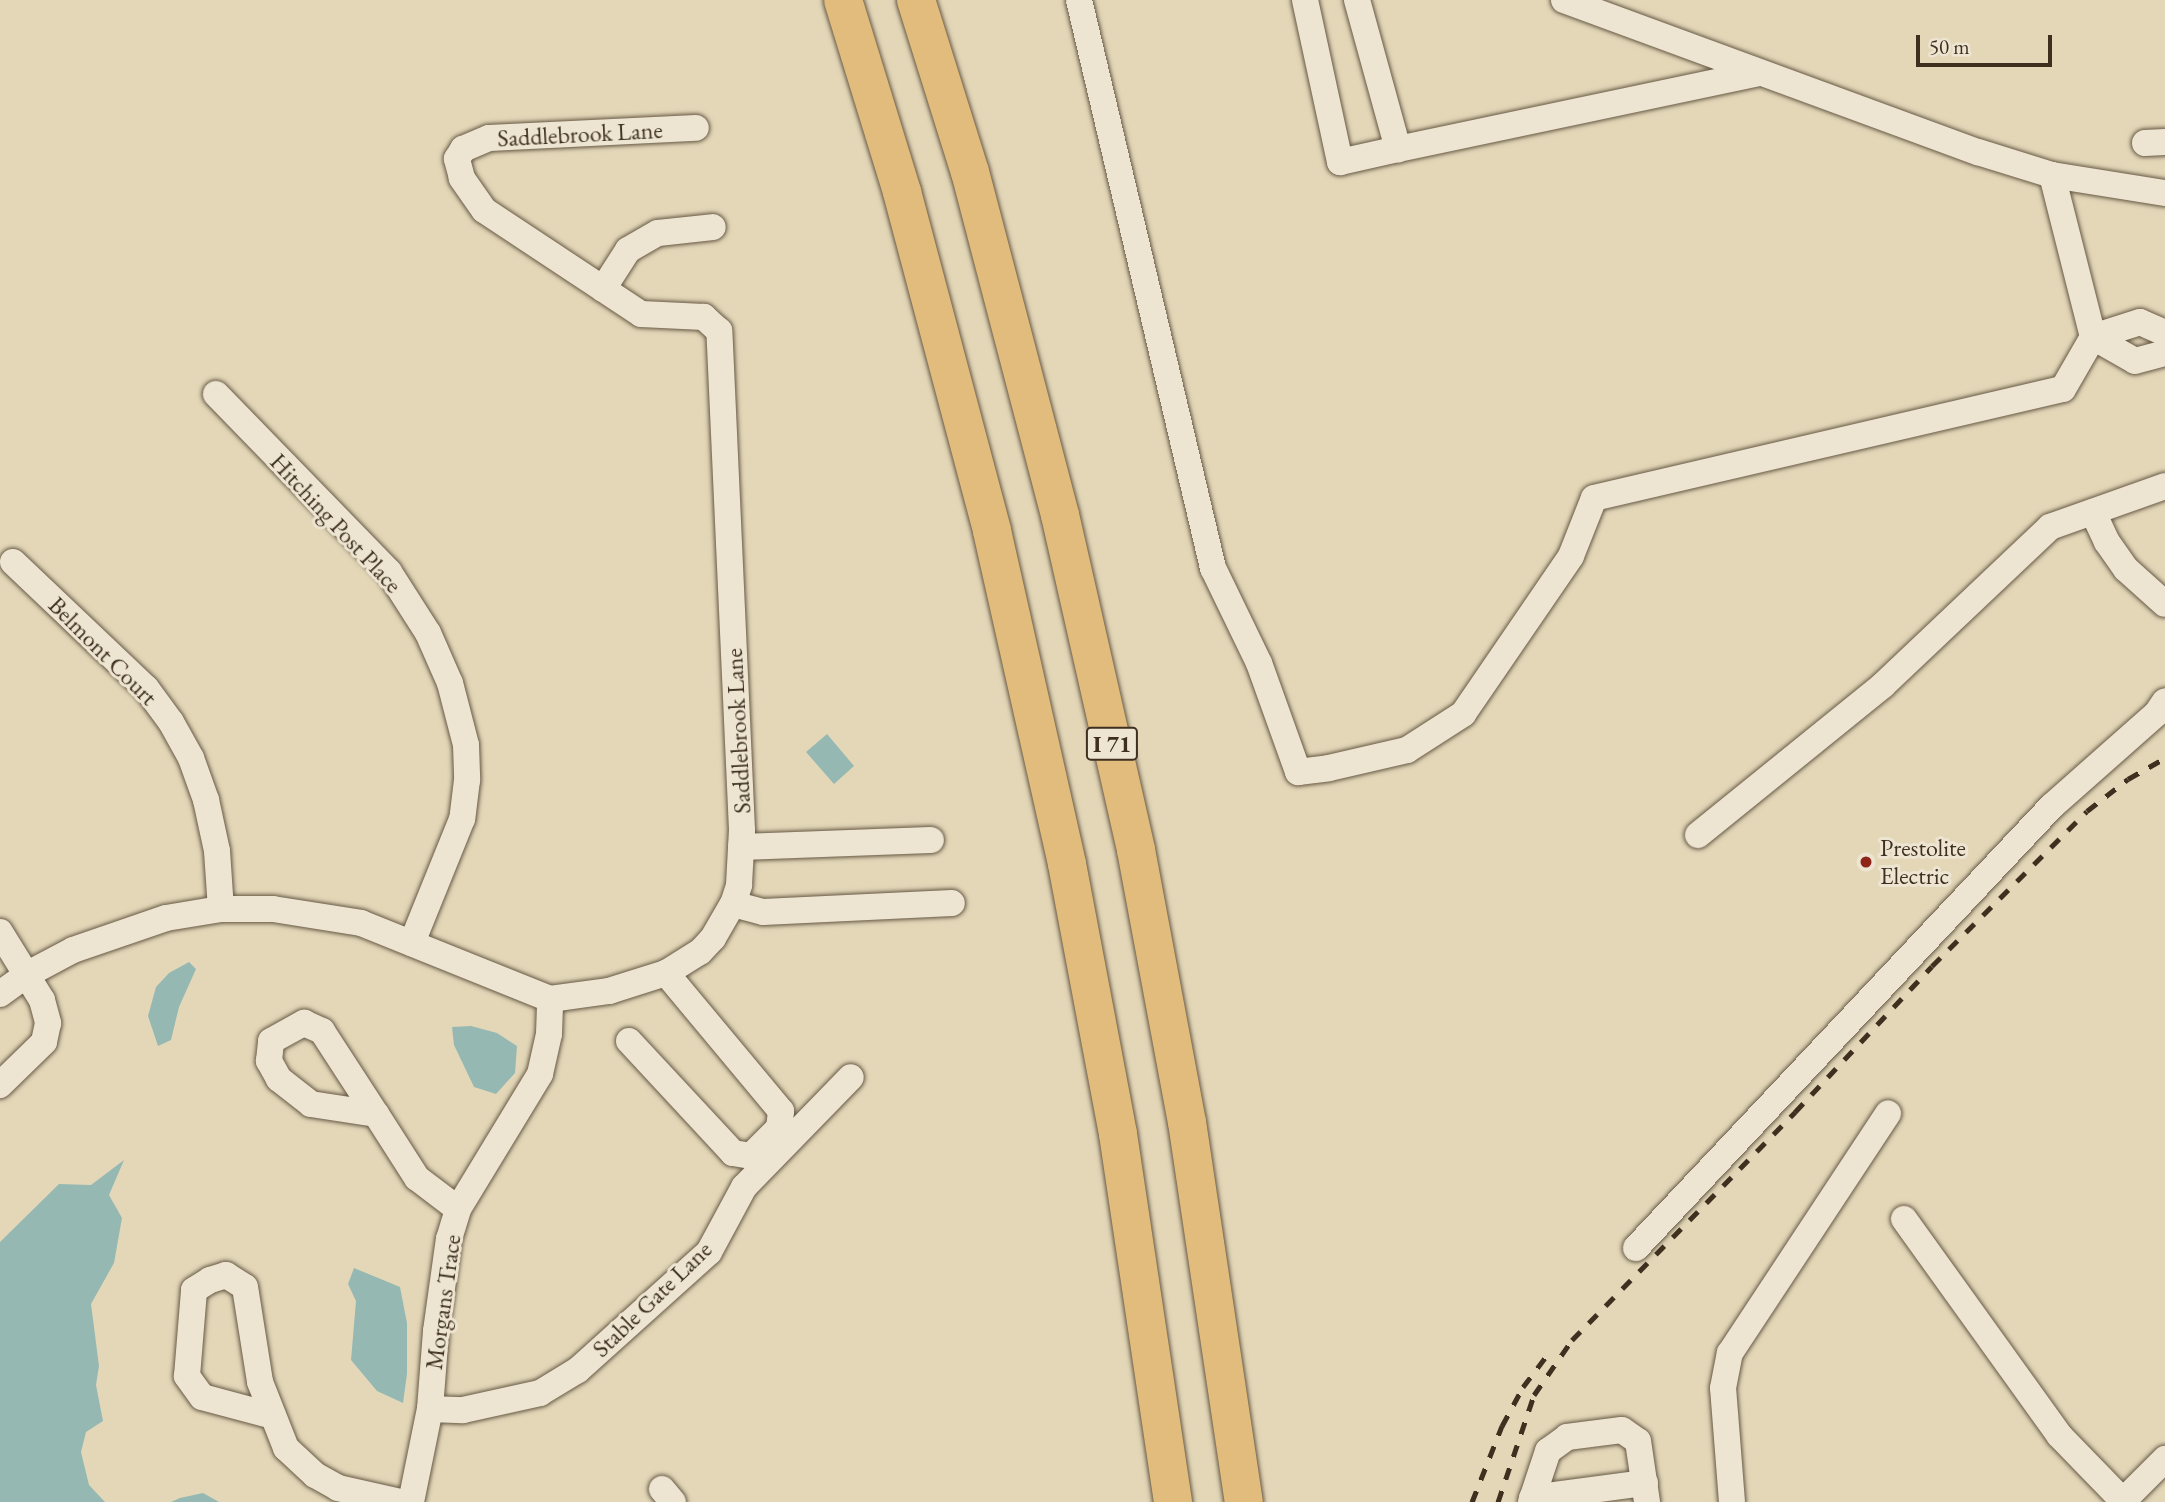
<!DOCTYPE html>
<style>
body{margin:0}
#map{position:relative;width:2165px;height:1502px;overflow:hidden;background:#e3d7b8;font-family:"EB Garamond",serif}
div>[style]{position:absolute}
.water>*{inset:0;background:#95b9b2}
.roads{filter:drop-shadow(0 0 2px #675945) drop-shadow(0 0 2px #675945)}
.minor>*{height:26px;margin:-13px;padding:0 13px;transform-origin:13px;border-radius:13px;background:#ede5d1}
.highway>*{height:38px;margin:-19px;padding:0 19px;transform-origin:19px;border-radius:19px;background:#e2bc7c}
.rail>*{height:5px;margin-top:-2.5px;transform-origin:0;background:repeating-linear-gradient(90deg,#3e2f1f 0 12px,transparent 0 24px)}
.dots>*{width:19px;height:19px;translate:-50% -50%;box-sizing:border-box;border:4px solid #ede5d1;border-radius:50%}
span{translate:-50% -50%;white-space:nowrap;text-align:center;line-height:1.15;-webkit-text-stroke:6px #ede5d1;paint-order:stroke}
.shield-label span{padding:2px 5px;background:#ede5d1;border:2px solid;border-radius:5px;-webkit-text-stroke-width:0}
.shield-label{font-size:23px;color:#3e2f1f;font-weight:700}
.street-label{font-size:24px;color:#3e2f1f}
.poi-label{font-size:24px;color:#3e2f1f}
.left{translate:0 -50%;text-align:left}
.scale{position:absolute;left:1916px;top:35px;width:136px;height:32px;box-sizing:border-box;border:4px solid #3e2f1f;border-top:0;padding-left:9px;font-size:21px;line-height:24px;white-space:nowrap;color:#3e2f1f;-webkit-text-stroke:5px #ede5d1;paint-order:stroke}
</style>
<div id="map">
<div class="water">
<div style="clip-path:polygon(827px 734px,854px 766px,834px 784px,806px 752px)"></div>
<div style="clip-path:polygon(189px 962px,196px 969px,179px 1007px,171px 1040px,158px 1046px,148px 1016px,156px 987px,169px 973px)"></div>
<div style="clip-path:polygon(471px 1026px,497px 1033px,517px 1046px,515px 1073px,496px 1094px,474px 1087px,454px 1045px,452px 1027px)"></div>
<div style="clip-path:polygon(124px 1160px,109px 1195px,122px 1218px,114px 1263px,91px 1304px,99px 1366px,96px 1385px,103px 1421px,86px 1432px,81px 1452px,89px 1485px,105px 1502px,0 1502px,0 1242px,59px 1184px,91px 1185px)"></div>
<div style="clip-path:polygon(354px 1268px,400px 1287px,407px 1323px,407px 1374px,403px 1403px,377px 1391px,351px 1360px,356px 1301px,348px 1284px)"></div>
<div style="clip-path:polygon(203px 1493px,219px 1502px,171px 1502px,180px 1498px)"></div>
</div>
<div class="roads">
<div class="minor">
<div style="left:1079px;top:0;width:584px;rotate:76.73deg"></div>
<div style="left:1213px;top:568px;width:106px;rotate:64.2deg"></div>
<div style="left:1259px;top:663px;width:116px;rotate:70.3deg"></div>
<div style="left:1298px;top:772px;width:31px;rotate:-7deg"></div>
<div style="left:1329px;top:768px;width:80px;rotate:-13deg"></div>
<div style="left:1407px;top:750px;width:67px;rotate:-32.7deg"></div>
<div style="left:1463px;top:714px;width:191px;rotate:-55.6deg"></div>
<div style="left:1571px;top:556px;width:62px;rotate:-68.4deg"></div>
<div style="left:1594px;top:498px;width:481px;rotate:-13.1deg"></div>
<div style="left:2063px;top:389px;width:60px;rotate:-60deg"></div>
<div style="left:2093px;top:337px;width:167px;rotate:-104.2deg"></div>
<div style="left:1305px;top:0;width:166px;rotate:77.8deg"></div>
<div style="left:1340px;top:162px;width:59px;rotate:-12.6deg"></div>
<div style="left:1357px;top:0;width:155px;rotate:74.6deg"></div>
<div style="left:1398px;top:149px;width:369px;rotate:-11.9deg"></div>
<div style="left:1564px;top:0;width:441px;rotate:20.2deg"></div>
<div style="left:1978px;top:152px;width:77px;rotate:17.3deg"></div>
<div style="left:2052px;top:175px;width:114px;rotate:9.1deg"></div>
<div style="left:2145px;top:143px;width:20px;rotate:-3deg"></div>
<div style="left:603px;top:289px;width:46px;rotate:-57.3deg"></div>
<div style="left:628px;top:250px;width:34px;rotate:-30deg"></div>
<div style="left:658px;top:233px;width:55px;rotate:-6.2deg"></div>
<div style="left:2165px;top:333px;width:27px;rotate:-156deg"></div>
<div style="left:2140px;top:322px;width:49px;rotate:162.3deg"></div>
<div style="left:2093px;top:337px;width:48px;rotate:29.7deg"></div>
<div style="left:2135px;top:361px;width:31px;rotate:-15deg"></div>
<div style="left:216px;top:394px;width:248px;rotate:45.8deg"></div>
<div style="left:389px;top:572px;width:72px;rotate:57.4deg"></div>
<div style="left:428px;top:633px;width:55px;rotate:66.3deg"></div>
<div style="left:450px;top:683px;width:64px;rotate:75.5deg"></div>
<div style="left:466px;top:745px;width:35px;rotate:88deg"></div>
<div style="left:467px;top:780px;width:39px;rotate:97deg"></div>
<div style="left:462px;top:819px;width:134px;rotate:112deg"></div>
<div style="left:2093px;top:512px;width:33px;rotate:65deg"></div>
<div style="left:2107px;top:542px;width:33px;rotate:55deg"></div>
<div style="left:2126px;top:569px;width:52px;rotate:41.9deg"></div>
<div style="left:13px;top:562px;width:183px;rotate:43.5deg"></div>
<div style="left:146px;top:688px;width:42px;rotate:53.7deg"></div>
<div style="left:171px;top:722px;width:41px;rotate:60.9deg"></div>
<div style="left:191px;top:758px;width:45px;rotate:70.3deg"></div>
<div style="left:206px;top:800px;width:52px;rotate:77.8deg"></div>
<div style="left:217px;top:851px;width:58px;rotate:86.1deg"></div>
<div style="left:1698px;top:835px;width:238px;rotate:-39deg"></div>
<div style="left:1883px;top:685px;width:230px;rotate:-43.4deg"></div>
<div style="left:2050px;top:527px;width:122px;rotate:-19.6deg"></div>
<div style="left:741px;top:847px;width:190px;rotate:-2.1deg"></div>
<div style="left:733px;top:904px;width:31px;rotate:15deg"></div>
<div style="left:763px;top:912px;width:189px;rotate:-2.7deg"></div>
<div style="left:0;top:932px;width:80px;rotate:58.3deg"></div>
<div style="left:42px;top:1000px;width:24px;rotate:75deg"></div>
<div style="left:48px;top:1023px;width:19px;rotate:102deg"></div>
<div style="left:44px;top:1042px;width:62px;rotate:135.7deg"></div>
<div style="left:0;top:994px;width:32px;rotate:-36deg"></div>
<div style="left:26px;top:975px;width:53px;rotate:-28deg"></div>
<div style="left:73px;top:950px;width:98px;rotate:-19deg"></div>
<div style="left:166px;top:918px;width:56px;rotate:-9.3deg"></div>
<div style="left:221px;top:909px;width:52px"></div>
<div style="left:273px;top:909px;width:89px;rotate:9deg"></div>
<div style="left:361px;top:923px;width:204px;rotate:21.9deg"></div>
<div style="left:550px;top:999px;width:60px;rotate:-7.7deg"></div>
<div style="left:609px;top:991px;width:60px;rotate:-17.5deg"></div>
<div style="left:666px;top:973px;width:40px;rotate:-32deg"></div>
<div style="left:700px;top:952px;width:19px;rotate:-47deg"></div>
<div style="left:713px;top:938px;width:39px;rotate:-60deg"></div>
<div style="left:733px;top:904px;width:20px;rotate:-72deg"></div>
<div style="left:739px;top:885px;width:55px;rotate:-86.9deg"></div>
<div style="left:742px;top:830px;width:500px;rotate:-92.6deg"></div>
<div style="left:719px;top:331px;width:21px;rotate:-137deg"></div>
<div style="left:704px;top:317px;width:63px;rotate:-177.3deg"></div>
<div style="left:641px;top:314px;width:188px;rotate:-146.5deg"></div>
<div style="left:484px;top:210px;width:39px;rotate:-125deg"></div>
<div style="left:462px;top:178px;width:20px;rotate:-105deg"></div>
<div style="left:457px;top:159px;width:12px;rotate:-59deg"></div>
<div style="left:463px;top:149px;width:28px;rotate:-23deg"></div>
<div style="left:489px;top:138px;width:207px;rotate:-2.8deg"></div>
<div style="left:629px;top:1041px;width:153px;rotate:47.1deg"></div>
<div style="left:733px;top:1153px;width:18px;rotate:9deg"></div>
<div style="left:751px;top:1156px;width:40px;rotate:-45deg"></div>
<div style="left:779px;top:1128px;width:17px;rotate:-83deg"></div>
<div style="left:781px;top:1111px;width:180px;rotate:-129.8deg"></div>
<div style="left:376px;top:1114px;width:66px;rotate:-171.3deg"></div>
<div style="left:311px;top:1104px;width:41px;rotate:-142deg"></div>
<div style="left:279px;top:1079px;width:21px;rotate:-119deg"></div>
<div style="left:269px;top:1061px;width:20px;rotate:-84deg"></div>
<div style="left:271px;top:1041px;width:38px;rotate:-29deg"></div>
<div style="left:304px;top:1023px;width:20px;rotate:24deg"></div>
<div style="left:322px;top:1031px;width:99px;rotate:57deg"></div>
<div style="left:376px;top:1114px;width:76px;rotate:57.4deg"></div>
<div style="left:417px;top:1178px;width:51px;rotate:37.1deg"></div>
<div style="left:1904px;top:1219px;width:266px;rotate:54.3deg"></div>
<div style="left:2059px;top:1435px;width:92px;rotate:45.9deg"></div>
<div style="left:1636px;top:1248px;width:607px;rotate:-46.74deg"></div>
<div style="left:2052px;top:806px;width:140px;rotate:-41.5deg"></div>
<div style="left:2157px;top:713px;width:14px;rotate:-56deg"></div>
<div style="left:430px;top:1409px;width:33px;rotate:2deg"></div>
<div style="left:463px;top:1410px;width:79px;rotate:-12.4deg"></div>
<div style="left:540px;top:1393px;width:44px;rotate:-31.2deg"></div>
<div style="left:578px;top:1370px;width:176px;rotate:-42deg"></div>
<div style="left:709px;top:1252px;width:74px;rotate:-61.7deg"></div>
<div style="left:744px;top:1187px;width:153px;rotate:-45.8deg"></div>
<div style="left:273px;top:1416px;width:73px;rotate:-165deg"></div>
<div style="left:202px;top:1397px;width:26px;rotate:-126deg"></div>
<div style="left:187px;top:1376px;width:86px;rotate:-85.3deg"></div>
<div style="left:194px;top:1290px;width:19px;rotate:-32deg"></div>
<div style="left:210px;top:1280px;width:17px;rotate:-17deg"></div>
<div style="left:226px;top:1275px;width:22px;rotate:32deg"></div>
<div style="left:245px;top:1287px;width:96px;rotate:81deg"></div>
<div style="left:260px;top:1382px;width:71px;rotate:68.5deg"></div>
<div style="left:286px;top:1448px;width:40px;rotate:43deg"></div>
<div style="left:315px;top:1475px;width:26px;rotate:29deg"></div>
<div style="left:338px;top:1488px;width:65px;rotate:12.5deg"></div>
<div style="left:662px;top:1489px;width:17px;rotate:50deg"></div>
<div style="left:1532px;top:1498px;width:114px;rotate:-7.6deg"></div>
<div style="left:411px;top:1502px;width:95px;rotate:-78.5deg"></div>
<div style="left:430px;top:1409px;width:78px;rotate:-85.6deg"></div>
<div style="left:436px;top:1331px;width:93px;rotate:-82deg"></div>
<div style="left:449px;top:1239px;width:31px;rotate:-73deg"></div>
<div style="left:458px;top:1209px;width:158px;rotate:-58.7deg"></div>
<div style="left:540px;top:1074px;width:41px;rotate:-77.3deg"></div>
<div style="left:549px;top:1034px;width:35px;rotate:-88deg"></div>
<div style="left:1531px;top:1502px;width:54px;rotate:-71.6deg"></div>
<div style="left:1548px;top:1451px;width:24px;rotate:-36deg"></div>
<div style="left:1567px;top:1437px;width:55px;rotate:-7.3deg"></div>
<div style="left:1622px;top:1430px;width:19px;rotate:35deg"></div>
<div style="left:1638px;top:1441px;width:62px;rotate:81.6deg"></div>
<div style="left:1732px;top:1502px;width:114px;rotate:-94.5deg"></div>
<div style="left:1723px;top:1388px;width:36px;rotate:-79deg"></div>
<div style="left:1730px;top:1353px;width:287px;rotate:-56.6deg"></div>
<div style="left:2122px;top:1502px;width:61px;rotate:-45deg"></div>
</div>
<div class="highway">
<div style="left:843px;top:0;width:201px;rotate:72.9deg"></div>
<div style="left:902px;top:192px;width:351px;rotate:75.1deg"></div>
<div style="left:992px;top:531px;width:341px;rotate:77.3deg"></div>
<div style="left:1067px;top:864px;width:275px;rotate:79.3deg"></div>
<div style="left:1118px;top:1134px;width:372px;rotate:81.5deg"></div>
<div style="left:916px;top:0;width:180px;rotate:72.6deg"></div>
<div style="left:970px;top:172px;width:355px;rotate:75.3deg"></div>
<div style="left:1060px;top:515px;width:344px;rotate:77.2deg"></div>
<div style="left:1136px;top:850px;width:277px;rotate:79.4deg"></div>
<div style="left:1187px;top:1122px;width:384px;rotate:81.5deg"></div>
</div>
</div>
<div class="rail">
<div style="left:1472px;top:1502px;width:82px;rotate:-68.5deg"></div>
<div style="left:1502px;top:1426px;width:44px;rotate:-61.7deg"></div>
<div style="left:1523px;top:1387px;width:46px;rotate:-52.9deg"></div>
<div style="left:1498px;top:1502px;width:113px;rotate:-71.4deg"></div>
<div style="left:1534px;top:1395px;width:67px;rotate:-55.4deg"></div>
<div style="left:1572px;top:1340px;width:319px;rotate:-45.6deg"></div>
<div style="left:1795px;top:1112px;width:200px;rotate:-46.8deg"></div>
<div style="left:1932px;top:966px;width:219px;rotate:-45deg"></div>
<div style="left:2087px;top:811px;width:52px;rotate:-38deg"></div>
<div style="left:2128px;top:779px;width:43px;rotate:-29.6deg"></div>
</div>
<div class="dots">
<div style="left:1866px;top:862px;background:#8f2418"></div>
</div>
<div class="shield-label">
<span style="left:1112px;top:744px">I 71</span>
</div>
<div class="street-label">
<span style="left:580px;top:134px;rotate:-3deg">Saddlebrook Lane</span>
<span style="left:336px;top:523px;rotate:47deg">Hitching Post Place</span>
<span style="left:103px;top:651px;rotate:45deg">Belmont Court</span>
<span style="left:738px;top:731px;rotate:-93deg">Saddlebrook Lane</span>
<span style="left:652px;top:1299px;rotate:-44deg">Stable Gate Lane</span>
<span style="left:443px;top:1302px;rotate:-82deg">Morgans Trace</span>
</div>
<div class="poi-label">
<span class="left" style="left:1880px;top:862px">Prestolite<br>Electric</span>
</div>
<div class="scale">50 m</div>
</div>
